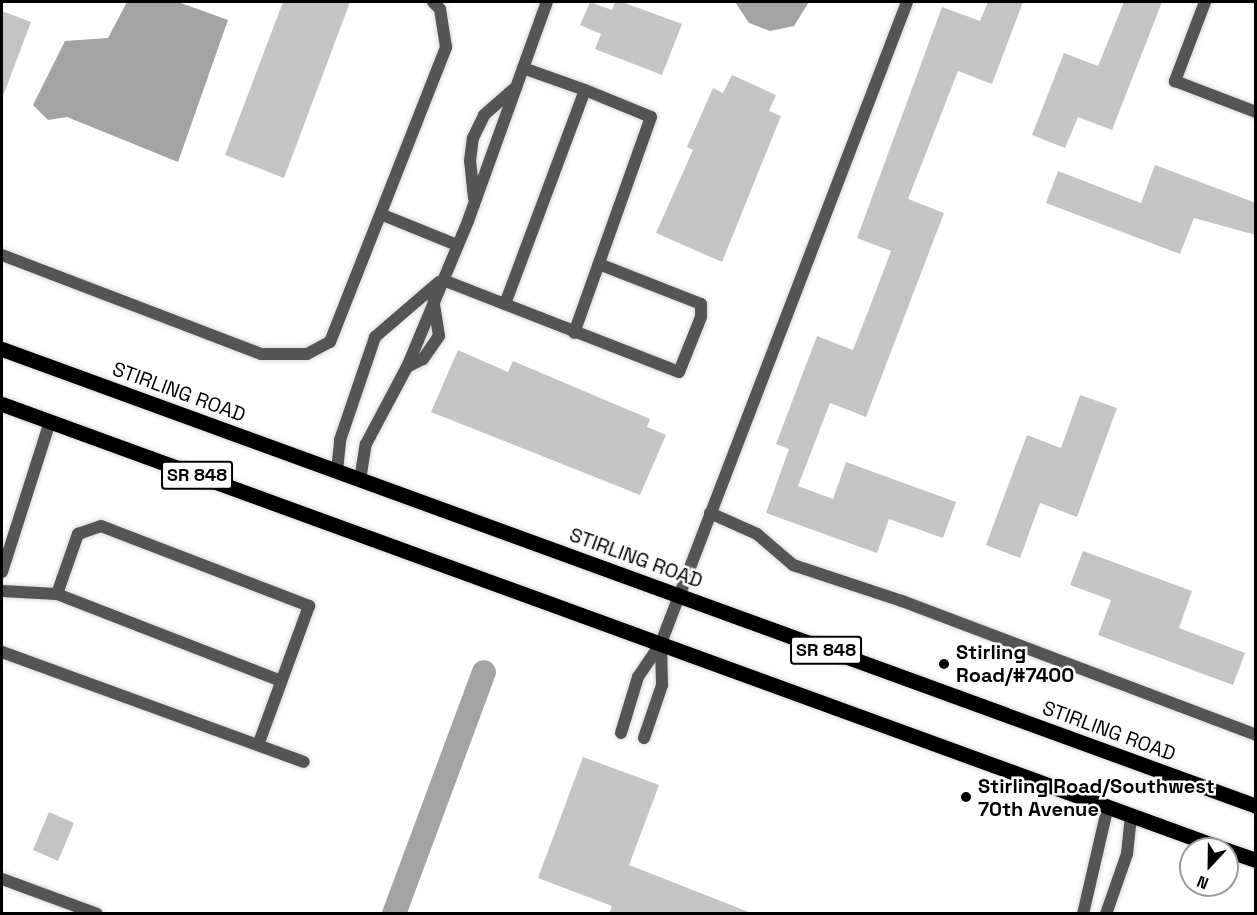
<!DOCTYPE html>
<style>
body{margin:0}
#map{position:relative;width:1257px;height:915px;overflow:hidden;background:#fff;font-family:"Space Grotesk",sans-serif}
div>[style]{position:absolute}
.water>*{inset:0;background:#a3a3a3}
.canal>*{height:24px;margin:-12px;padding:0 12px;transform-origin:12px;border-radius:12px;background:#a3a3a3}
.building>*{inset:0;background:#c4c4c4}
.roads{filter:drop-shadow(0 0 2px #dbdbdb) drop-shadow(0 0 2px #dbdbdb)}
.lane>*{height:12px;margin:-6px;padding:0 6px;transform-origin:6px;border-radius:6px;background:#555}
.street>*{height:12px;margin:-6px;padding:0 6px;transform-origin:6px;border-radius:6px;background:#555}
.primary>*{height:15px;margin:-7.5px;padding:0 7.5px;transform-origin:7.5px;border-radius:7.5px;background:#000}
.dots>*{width:16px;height:16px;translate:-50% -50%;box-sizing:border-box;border:3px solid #fff;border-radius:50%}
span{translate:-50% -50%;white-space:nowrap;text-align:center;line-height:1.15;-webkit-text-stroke:5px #fff;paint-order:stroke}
.shield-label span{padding:2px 4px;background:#fff;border:2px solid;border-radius:4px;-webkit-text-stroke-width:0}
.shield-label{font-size:18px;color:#000;font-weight:700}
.street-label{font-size:20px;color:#000}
.poi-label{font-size:20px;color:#000;font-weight:700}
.left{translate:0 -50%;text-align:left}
.frame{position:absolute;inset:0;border:3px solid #000;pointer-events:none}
.north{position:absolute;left:1179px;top:837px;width:60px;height:60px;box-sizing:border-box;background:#fff;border:2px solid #999;border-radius:50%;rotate:202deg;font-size:16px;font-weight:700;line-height:24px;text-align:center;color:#000}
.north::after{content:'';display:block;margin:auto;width:21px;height:27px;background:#000;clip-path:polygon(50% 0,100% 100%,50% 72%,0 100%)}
</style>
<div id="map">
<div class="water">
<div style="clip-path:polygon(127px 2px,178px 2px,228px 20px,178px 162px,67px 117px,48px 120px,33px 105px,65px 41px,108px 38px)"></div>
<div style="clip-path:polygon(735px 2px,809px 2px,794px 26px,770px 31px,749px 23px)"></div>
</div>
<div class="canal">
<div style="left:394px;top:914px;width:258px;rotate:-69.6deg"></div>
</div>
<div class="building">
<div style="clip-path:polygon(283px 2px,350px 2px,284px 178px,225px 155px)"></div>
<div style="clip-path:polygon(590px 2px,612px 10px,615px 2px,622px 2px,682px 24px,662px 75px,595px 49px,601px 34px,580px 25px)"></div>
<div style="clip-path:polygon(988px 2px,1023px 2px,992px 84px,958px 71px,908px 199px,944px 213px,866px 417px,830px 403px,798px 486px,833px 499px,846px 462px,956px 502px,943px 538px,889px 519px,877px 553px,766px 513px,789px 449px,776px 444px,817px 336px,853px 350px,874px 296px,891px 251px,857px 238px,942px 7px,980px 21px)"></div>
<div style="clip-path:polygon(1124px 2px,1162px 2px,1112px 130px,1078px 117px,1065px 148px,1032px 135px,1064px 53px,1098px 66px)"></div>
<div style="clip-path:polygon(2px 11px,31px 22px,3px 96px,2px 95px)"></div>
<div style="clip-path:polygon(732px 75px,776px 95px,769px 111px,781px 116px,722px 262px,656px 233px,693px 150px,687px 147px,713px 88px,723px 93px)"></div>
<div style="clip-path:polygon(1155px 165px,1256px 203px,1256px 235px,1194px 218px,1180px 254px,1046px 203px,1058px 171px,1141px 203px)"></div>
<div style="clip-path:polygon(458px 350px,508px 372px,513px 361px,650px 419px,647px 427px,666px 435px,640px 495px,431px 412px)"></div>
<div style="clip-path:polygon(1080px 395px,1117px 408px,1077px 517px,1040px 503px,1020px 558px,986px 545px,1027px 435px,1061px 448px)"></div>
<div style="clip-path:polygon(1083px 551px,1192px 591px,1179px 628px,1245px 653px,1233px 685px,1098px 635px,1111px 600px,1070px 585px)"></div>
<div style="clip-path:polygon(583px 757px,659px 785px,629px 865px,754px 914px,609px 914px,612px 906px,538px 878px)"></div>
<div style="clip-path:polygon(49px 812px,74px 823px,58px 861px,33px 850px)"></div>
</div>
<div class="roads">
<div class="lane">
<div style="left:1205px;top:2px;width:85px;rotate:110.8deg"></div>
<div style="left:1175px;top:81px;width:87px;rotate:20.9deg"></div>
<div style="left:523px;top:68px;width:66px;rotate:19.5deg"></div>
<div style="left:474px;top:198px;width:37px;rotate:-96deg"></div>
<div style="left:470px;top:161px;width:23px;rotate:-83deg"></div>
<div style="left:473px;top:138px;width:25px;rotate:-64deg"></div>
<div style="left:484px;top:115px;width:43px;rotate:-41.2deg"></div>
<div style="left:383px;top:215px;width:80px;rotate:22.1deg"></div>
<div style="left:2px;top:255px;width:277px;rotate:20.9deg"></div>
<div style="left:261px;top:354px;width:46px"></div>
<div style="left:307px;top:354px;width:26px;rotate:-28deg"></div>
<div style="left:330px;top:342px;width:317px;rotate:-68.5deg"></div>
<div style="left:446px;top:47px;width:38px;rotate:-99deg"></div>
<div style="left:440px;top:9px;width:10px;rotate:-135deg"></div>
<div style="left:443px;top:280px;width:253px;rotate:21.3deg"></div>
<div style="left:679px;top:372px;width:59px;rotate:-68.2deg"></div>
<div style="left:701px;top:317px;width:13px;rotate:-90deg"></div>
<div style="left:701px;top:304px;width:110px;rotate:-158.6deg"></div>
<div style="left:505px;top:304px;width:228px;rotate:-69.5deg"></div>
<div style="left:585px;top:90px;width:71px;rotate:22.2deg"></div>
<div style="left:651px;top:117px;width:229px;rotate:109.6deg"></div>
<div style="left:407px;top:367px;width:18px;rotate:-27deg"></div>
<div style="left:423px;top:359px;width:28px;rotate:-55deg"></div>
<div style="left:439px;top:336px;width:36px;rotate:-99deg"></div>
<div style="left:337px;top:471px;width:31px;rotate:-84deg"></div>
<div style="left:340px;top:440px;width:109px;rotate:-71.2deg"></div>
<div style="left:375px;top:337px;width:84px;rotate:-40.7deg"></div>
<div style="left:360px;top:480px;width:36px;rotate:-81deg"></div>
<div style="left:366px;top:444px;width:87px;rotate:-62deg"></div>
<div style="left:407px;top:367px;width:158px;rotate:-67.3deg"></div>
<div style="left:468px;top:221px;width:233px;rotate:-70.2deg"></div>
<div style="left:710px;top:513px;width:51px;rotate:24.1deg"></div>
<div style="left:757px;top:534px;width:48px;rotate:40.7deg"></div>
<div style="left:793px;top:565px;width:115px;rotate:18.3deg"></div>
<div style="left:902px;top:601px;width:379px;rotate:20.7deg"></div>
<div style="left:2px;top:572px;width:157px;rotate:-72.3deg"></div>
<div style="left:2px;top:591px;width:55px;rotate:3.1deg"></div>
<div style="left:57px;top:594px;width:64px;rotate:-70.7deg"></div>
<div style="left:78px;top:534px;width:24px;rotate:-19deg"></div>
<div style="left:101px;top:526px;width:223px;rotate:21deg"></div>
<div style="left:309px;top:606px;width:148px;rotate:110.1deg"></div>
<div style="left:57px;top:594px;width:240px;rotate:21.2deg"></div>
<div style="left:2px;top:652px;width:321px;rotate:20deg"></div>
<div style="left:621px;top:733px;width:59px;rotate:-73.1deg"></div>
<div style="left:638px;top:677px;width:41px;rotate:-55.9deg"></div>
<div style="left:661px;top:643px;width:687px;rotate:-69deg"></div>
<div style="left:644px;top:738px;width:56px;rotate:-71.2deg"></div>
<div style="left:662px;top:685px;width:42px;rotate:-91.4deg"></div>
<div style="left:1083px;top:914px;width:111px;rotate:-77deg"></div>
<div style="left:1106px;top:914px;width:64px;rotate:-70.7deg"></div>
<div style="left:1127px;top:854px;width:39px;rotate:-84deg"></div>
</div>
<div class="street">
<div style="left:2px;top:879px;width:101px;rotate:20.2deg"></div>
</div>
<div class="primary">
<div style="left:2px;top:349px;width:1335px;rotate:20.02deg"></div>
<div style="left:2px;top:404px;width:1301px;rotate:20.01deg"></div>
<div style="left:1227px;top:850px;width:31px;rotate:19deg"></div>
</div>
</div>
<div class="dots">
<div style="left:944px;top:664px;background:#000"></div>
<div style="left:966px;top:797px;background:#000"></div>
</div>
<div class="shield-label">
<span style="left:197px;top:475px">SR 848</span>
<span style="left:826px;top:650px">SR 848</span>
</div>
<div class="street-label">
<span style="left:179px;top:392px;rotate:20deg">STIRLING ROAD</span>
<span style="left:636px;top:558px;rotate:20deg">STIRLING ROAD</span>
<span style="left:1109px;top:731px;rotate:20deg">STIRLING ROAD</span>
</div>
<div class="poi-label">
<span class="left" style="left:956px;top:664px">Stirling<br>Road/#7400</span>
<span class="left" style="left:978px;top:798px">Stirling Road/Southwest<br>70th Avenue</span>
</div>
<div class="frame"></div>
<div class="north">N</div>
</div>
